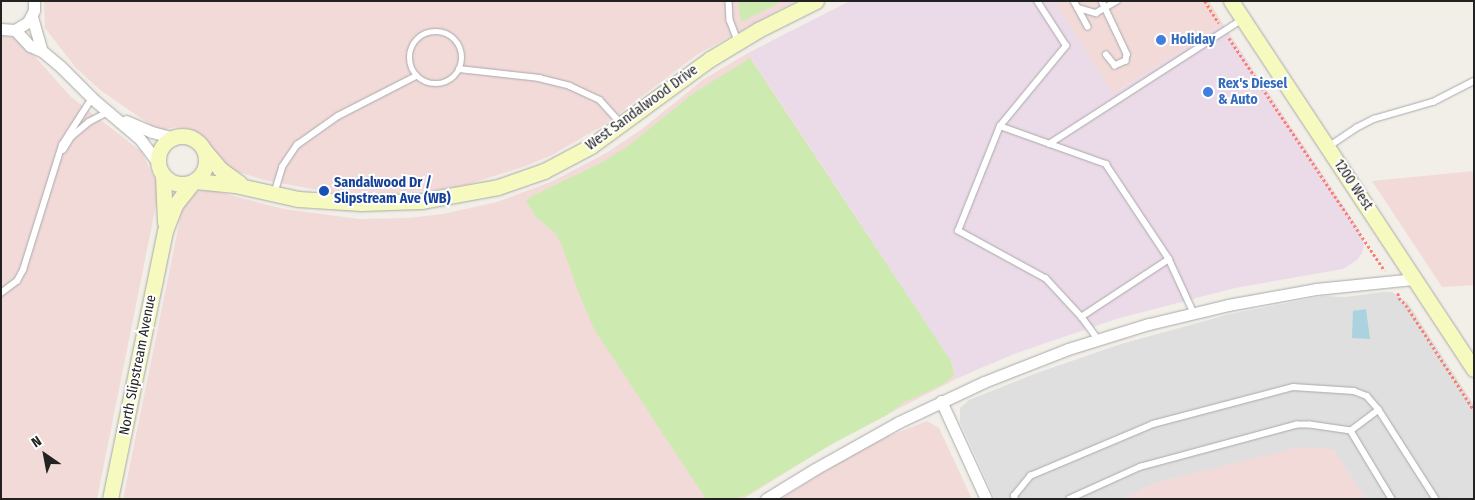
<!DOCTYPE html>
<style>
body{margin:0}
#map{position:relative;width:1475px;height:500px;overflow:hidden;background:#f2efe9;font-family:"Fira Sans Condensed",sans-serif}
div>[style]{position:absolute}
.residential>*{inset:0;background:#e0dfdf}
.commercial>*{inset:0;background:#f2dad9}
.industrial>*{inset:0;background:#ebdbe8}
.grass>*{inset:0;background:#cdebb0}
.water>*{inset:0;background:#aad3df}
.path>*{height:2.5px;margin-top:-1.25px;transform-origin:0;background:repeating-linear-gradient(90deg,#fa8072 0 2.5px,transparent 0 5px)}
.roads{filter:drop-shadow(0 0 1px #a9a9a9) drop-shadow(0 0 1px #a9a9a9)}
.lane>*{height:5.5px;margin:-2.75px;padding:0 2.75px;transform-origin:2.75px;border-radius:2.75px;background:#fff}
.lane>.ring{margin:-2.75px;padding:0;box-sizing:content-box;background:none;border:5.5px solid #fff;border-radius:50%}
.street>*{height:11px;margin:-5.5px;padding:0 5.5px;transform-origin:5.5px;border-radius:5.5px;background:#fff}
.secondary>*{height:15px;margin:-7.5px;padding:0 7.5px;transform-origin:7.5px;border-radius:7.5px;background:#f7fabf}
.secondary>.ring{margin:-7.5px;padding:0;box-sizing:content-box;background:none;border:15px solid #f7fabf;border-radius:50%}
.dots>*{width:14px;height:14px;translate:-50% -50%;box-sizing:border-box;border:2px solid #fff;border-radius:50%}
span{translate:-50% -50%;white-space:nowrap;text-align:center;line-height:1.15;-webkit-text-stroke:4px #fff;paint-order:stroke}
.shop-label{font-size:14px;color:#366cbe;font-weight:700}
.left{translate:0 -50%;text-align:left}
.street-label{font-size:14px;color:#222}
.transit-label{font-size:14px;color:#164399;font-weight:700}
.frame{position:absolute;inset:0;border:2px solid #222;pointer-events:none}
.north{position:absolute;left:20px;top:430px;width:50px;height:50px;-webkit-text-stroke:4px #fff;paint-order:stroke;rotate:327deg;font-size:14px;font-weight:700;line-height:20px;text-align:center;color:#222}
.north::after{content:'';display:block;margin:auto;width:18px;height:22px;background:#222;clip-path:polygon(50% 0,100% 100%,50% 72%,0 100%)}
</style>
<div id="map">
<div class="residential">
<div style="clip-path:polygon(1383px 292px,1392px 292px,1408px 303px,1474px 405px,1474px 499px,1366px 499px,1333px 449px,1158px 482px,1122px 499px,995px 499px,960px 422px,960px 408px,969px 400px,1034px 374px,1121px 344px,1230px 314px,1323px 296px,1345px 297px)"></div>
</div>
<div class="commercial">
<div style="clip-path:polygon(44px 1px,796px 1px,698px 54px,604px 125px,552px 155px,526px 166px,469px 184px,443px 189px,386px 194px,328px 192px,264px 180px,225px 168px,205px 138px,190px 129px,175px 127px,164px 130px,155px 128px,100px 90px,76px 68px,45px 28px)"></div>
<div style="clip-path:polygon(1054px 1px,1209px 1px,1223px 24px,1113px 94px)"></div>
<div style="clip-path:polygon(1px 35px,17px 38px,22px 42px,71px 97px,142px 152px,156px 182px,157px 200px,97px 499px,1px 499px)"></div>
<div style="clip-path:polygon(748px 53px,951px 361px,958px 378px,836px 441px,743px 499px,123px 499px,181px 214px,184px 204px,193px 193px,207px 189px,284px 209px,359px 219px,408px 218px,443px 214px,497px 202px,553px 181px,608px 152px,642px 129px,704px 79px)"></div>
<div style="clip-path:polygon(1474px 171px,1474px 285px,1442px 287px,1372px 181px)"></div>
<div style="clip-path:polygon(927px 421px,939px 428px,972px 499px,781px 499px,841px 461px,884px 438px)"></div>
<div style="clip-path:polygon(1300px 447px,1333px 449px,1366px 499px,1122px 499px,1158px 482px)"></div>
</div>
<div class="industrial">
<div style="clip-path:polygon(850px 1px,1054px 1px,1113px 94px,1223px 24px,1359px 229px,1364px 245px,1362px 253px,1357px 260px,1343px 269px,1235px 288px,1116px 319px,1014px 354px,958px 378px,951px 361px,748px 53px)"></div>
</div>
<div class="grass">
<div style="clip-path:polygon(738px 1px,783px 1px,741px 22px)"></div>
<div style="clip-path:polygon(750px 58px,951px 361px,954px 375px,942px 385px,904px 402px,887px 415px,834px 443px,747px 495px,734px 499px,706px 499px,594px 329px,580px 296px,562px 246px,556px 234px,536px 217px,526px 201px,530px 197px,601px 163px,628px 146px,694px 93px)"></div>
</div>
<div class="water">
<div style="clip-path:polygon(1366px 309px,1370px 339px,1352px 338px,1353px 311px)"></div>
</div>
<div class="path">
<div style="left:1205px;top:1px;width:26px;rotate:58deg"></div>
<div style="left:1229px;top:38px;width:280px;rotate:56.2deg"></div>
<div style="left:1398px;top:293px;width:5px;rotate:79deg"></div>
<div style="left:1399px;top:298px;width:10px;rotate:45deg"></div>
<div style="left:1406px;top:305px;width:125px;rotate:57.1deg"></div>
</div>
<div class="roads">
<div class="lane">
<div style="left:729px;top:1px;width:19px;rotate:87deg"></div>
<div style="left:730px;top:20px;width:22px;rotate:69deg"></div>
<div style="left:1074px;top:1px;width:8px;rotate:60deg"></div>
<div style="left:1078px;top:8px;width:19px;rotate:16deg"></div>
<div style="left:1096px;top:13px;width:24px;rotate:-30deg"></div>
<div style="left:1102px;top:1px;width:59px;rotate:64.7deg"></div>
<div style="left:1127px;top:54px;width:7px;rotate:98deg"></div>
<div style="left:1126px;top:61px;width:12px;rotate:156deg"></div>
<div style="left:1115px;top:66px;width:14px;rotate:-129deg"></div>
<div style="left:1078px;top:8px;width:21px;rotate:62deg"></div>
<div class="ring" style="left:410px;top:32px;width:46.5px;height:46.5px"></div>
<div style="left:459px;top:69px;width:81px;rotate:6.4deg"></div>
<div style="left:539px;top:78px;width:32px;rotate:14deg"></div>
<div style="left:570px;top:86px;width:33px;rotate:25deg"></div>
<div style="left:600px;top:100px;width:31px;rotate:48deg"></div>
<div style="left:1000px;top:126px;width:104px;rotate:-50.5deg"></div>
<div style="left:1066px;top:46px;width:54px;rotate:-122.8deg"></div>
<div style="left:1049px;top:144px;width:231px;rotate:-32.8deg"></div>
<div style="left:1328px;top:147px;width:34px;rotate:-34deg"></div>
<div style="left:1356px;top:128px;width:20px;rotate:-27deg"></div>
<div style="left:1374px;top:119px;width:61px;rotate:-16.1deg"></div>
<div style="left:1433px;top:102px;width:46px;rotate:-27.1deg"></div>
<div style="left:63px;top:150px;width:15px;rotate:-58deg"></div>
<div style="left:71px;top:137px;width:23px;rotate:-40deg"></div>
<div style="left:89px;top:122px;width:21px;rotate:-28deg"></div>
<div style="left:274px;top:194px;width:28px;rotate:-73deg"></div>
<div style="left:282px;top:167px;width:27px;rotate:-56deg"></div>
<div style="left:297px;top:145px;width:50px;rotate:-35.3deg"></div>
<div style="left:338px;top:116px;width:88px;rotate:-27.1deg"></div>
<div style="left:1px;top:293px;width:20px;rotate:-37deg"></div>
<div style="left:17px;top:281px;width:13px;rotate:-61deg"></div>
<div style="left:23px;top:270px;width:131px;rotate:-72.7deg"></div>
<div style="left:62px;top:145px;width:56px;rotate:-57.4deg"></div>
<div style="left:1081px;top:317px;width:52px;rotate:-132.6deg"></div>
<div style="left:1046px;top:279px;width:100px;rotate:-151.4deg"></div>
<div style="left:958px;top:231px;width:113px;rotate:-68.2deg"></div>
<div style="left:1000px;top:126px;width:113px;rotate:19.7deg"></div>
<div style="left:1106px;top:164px;width:114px;rotate:56.4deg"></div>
<div style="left:1098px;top:340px;width:29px;rotate:-126deg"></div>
<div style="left:1081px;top:317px;width:105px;rotate:-33.4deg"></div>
<div style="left:1169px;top:259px;width:60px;rotate:65.2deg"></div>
<div style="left:1379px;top:410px;width:106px;rotate:57.4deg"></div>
<div style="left:1351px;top:431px;width:79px;rotate:58.9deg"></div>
<div style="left:1015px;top:499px;width:3px;rotate:-108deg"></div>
<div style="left:1014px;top:496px;width:26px;rotate:-51deg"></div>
<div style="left:1030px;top:476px;width:134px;rotate:-22.9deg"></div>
<div style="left:1153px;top:424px;width:145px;rotate:-14.8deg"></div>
<div style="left:1293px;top:387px;width:61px;rotate:3.8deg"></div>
<div style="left:1354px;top:391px;width:14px;rotate:21deg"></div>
<div style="left:1367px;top:396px;width:18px;rotate:49deg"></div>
<div style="left:1379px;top:410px;width:35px;rotate:143deg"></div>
<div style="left:1351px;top:431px;width:41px;rotate:-171.7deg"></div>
<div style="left:1310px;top:425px;width:13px;rotate:180deg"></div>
<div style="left:1297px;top:425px;width:162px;rotate:164.9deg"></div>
<div style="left:1141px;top:467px;width:78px;rotate:155.7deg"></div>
</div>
<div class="street">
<div style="left:32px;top:17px;width:35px;rotate:74deg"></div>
<div style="left:1px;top:29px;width:14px;rotate:4deg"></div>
<div style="left:15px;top:30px;width:15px;rotate:-32deg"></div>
<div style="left:28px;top:22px;width:13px;rotate:-63deg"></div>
<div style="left:34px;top:10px;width:9px;rotate:-90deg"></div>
<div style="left:15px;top:30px;width:22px;rotate:47deg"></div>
<div style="left:30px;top:46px;width:13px;rotate:23deg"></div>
<div style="left:42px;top:51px;width:23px;rotate:40deg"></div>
<div style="left:60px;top:66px;width:48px;rotate:45deg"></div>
<div style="left:94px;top:100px;width:60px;rotate:40.3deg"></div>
<div style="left:140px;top:139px;width:30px;rotate:53deg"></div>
<div style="left:126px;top:121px;width:28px;rotate:23deg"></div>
<div style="left:152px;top:132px;width:23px;rotate:15deg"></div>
<div style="left:941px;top:401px;width:108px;rotate:65.3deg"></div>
<div style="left:766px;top:499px;width:57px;rotate:-31.5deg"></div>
<div style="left:815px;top:469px;width:96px;rotate:-29.2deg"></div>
<div style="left:899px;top:422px;width:94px;rotate:-25.2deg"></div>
<div style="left:984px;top:382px;width:90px;rotate:-21.4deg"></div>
<div style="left:1068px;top:349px;width:85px;rotate:-17.2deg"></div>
<div style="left:1149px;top:324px;width:81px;rotate:-13.5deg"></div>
<div style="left:1228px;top:305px;width:89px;rotate:-10.3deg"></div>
<div style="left:1316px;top:289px;width:100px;rotate:-5.8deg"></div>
</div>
<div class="secondary">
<div style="left:1231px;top:1px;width:441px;rotate:56.6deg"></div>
<div class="ring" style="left:158px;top:136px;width:33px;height:33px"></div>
<div style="left:205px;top:151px;width:23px;rotate:50deg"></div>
<div style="left:220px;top:169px;width:24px;rotate:36deg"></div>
<div style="left:163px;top:175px;width:47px;rotate:87.6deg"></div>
<div style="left:195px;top:181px;width:40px;rotate:5.7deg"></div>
<div style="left:235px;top:185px;width:65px;rotate:12.5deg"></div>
<div style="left:298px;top:199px;width:63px;rotate:3.6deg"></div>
<div style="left:361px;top:203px;width:60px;rotate:-1.9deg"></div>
<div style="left:421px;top:201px;width:78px;rotate:-10.3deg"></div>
<div style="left:498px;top:187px;width:49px;rotate:-19.2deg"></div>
<div style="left:544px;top:171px;width:53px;rotate:-28deg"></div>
<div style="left:591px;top:146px;width:147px;rotate:-36.2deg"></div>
<div style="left:710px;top:59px;width:56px;rotate:-31.1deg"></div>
<div style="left:758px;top:30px;width:65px;rotate:-26.6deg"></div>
<div style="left:110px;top:499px;width:274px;rotate:-78.4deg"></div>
<div style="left:165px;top:231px;width:28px;rotate:-69deg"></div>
<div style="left:175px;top:205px;width:29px;rotate:-52deg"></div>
</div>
</div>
<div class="dots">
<div style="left:1161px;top:40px;background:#3f7fe0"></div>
<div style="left:1208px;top:92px;background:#3f7fe0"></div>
<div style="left:324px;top:191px;background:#1a4fb4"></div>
</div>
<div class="shop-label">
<span class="left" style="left:1171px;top:40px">Holiday</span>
<span class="left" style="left:1218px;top:92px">Rex's Diesel<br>&amp; Auto</span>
</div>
<div class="street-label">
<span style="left:642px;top:108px;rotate:-36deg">West Sandalwood Drive</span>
<span style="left:1353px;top:185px;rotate:56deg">1200 West</span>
<span style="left:138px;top:365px;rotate:-79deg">North Slipstream Avenue</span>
</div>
<div class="transit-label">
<span class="left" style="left:334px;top:191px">Sandalwood Dr /<br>Slipstream Ave (WB)</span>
</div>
<div class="frame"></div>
<div class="north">N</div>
</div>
